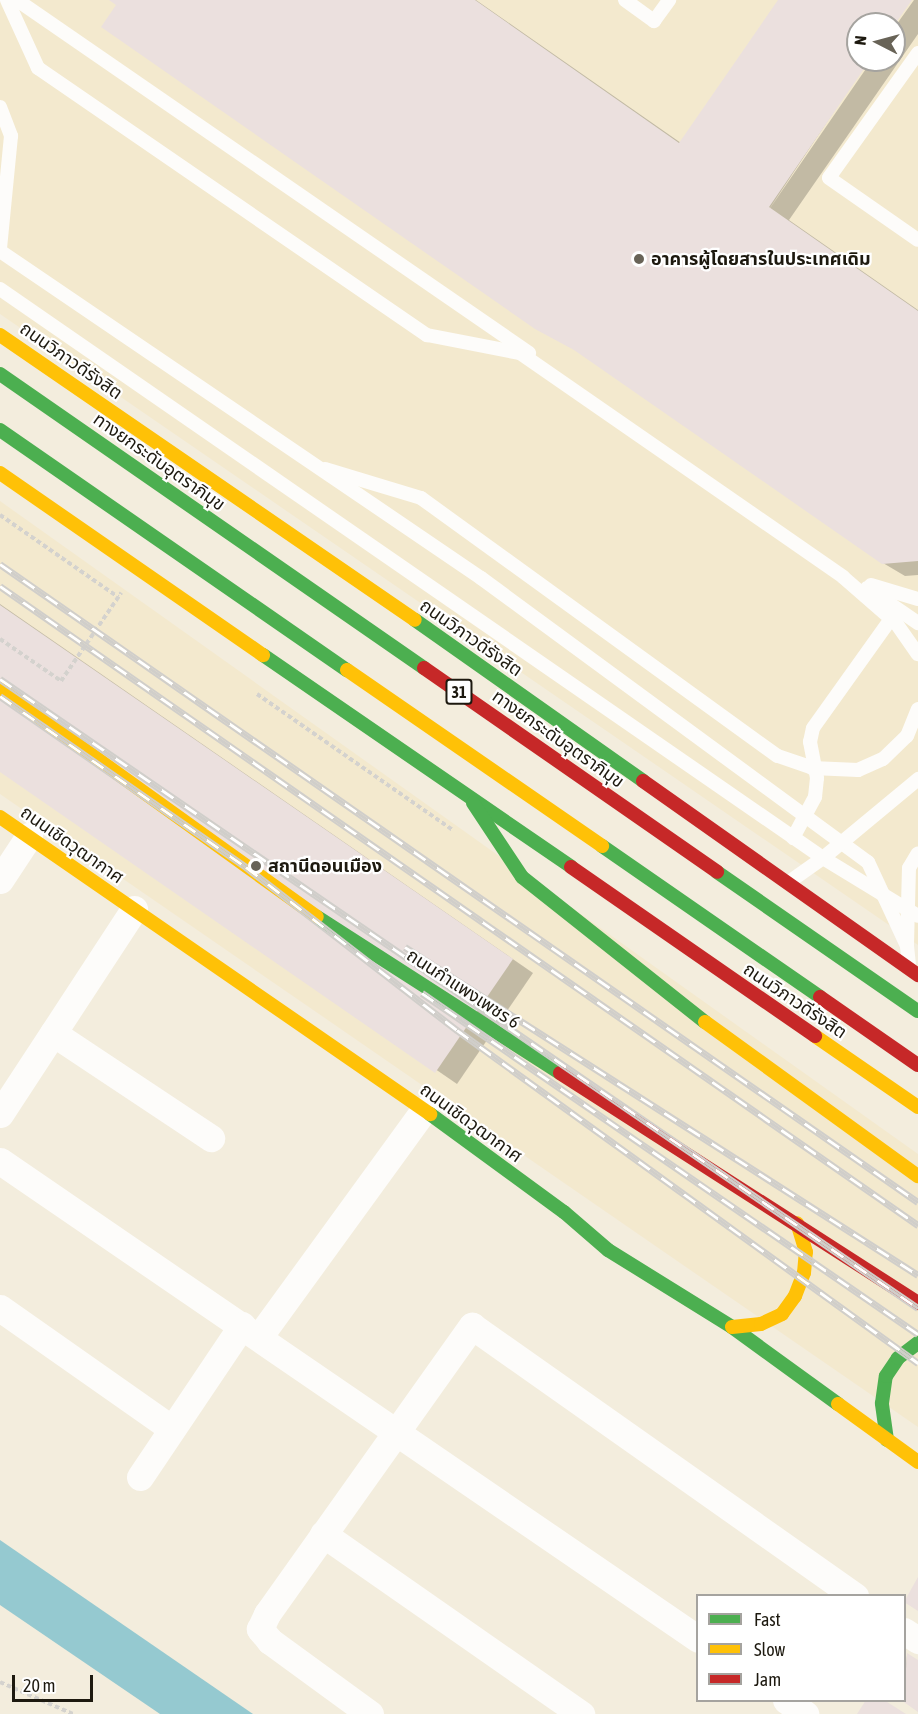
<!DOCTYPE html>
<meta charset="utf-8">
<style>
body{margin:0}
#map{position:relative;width:918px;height:1714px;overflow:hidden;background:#f3eddd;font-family:"Asap Condensed","Noto Sans Thai",sans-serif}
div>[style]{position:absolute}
.built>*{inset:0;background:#f3e9ce}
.water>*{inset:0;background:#95c9d0}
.shadow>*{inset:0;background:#0003}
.building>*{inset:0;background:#ebe0de}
.path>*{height:4px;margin-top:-2px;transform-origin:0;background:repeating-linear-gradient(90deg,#d4d2ce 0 4.5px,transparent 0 7.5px)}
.lane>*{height:14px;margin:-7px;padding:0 7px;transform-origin:7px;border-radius:7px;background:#fdfcfa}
.street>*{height:27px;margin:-13.5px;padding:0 13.5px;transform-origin:13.5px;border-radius:13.5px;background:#fdfcfa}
.fast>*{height:14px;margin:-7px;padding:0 7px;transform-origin:7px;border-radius:7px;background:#4caf50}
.slow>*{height:14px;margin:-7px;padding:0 7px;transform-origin:7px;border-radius:7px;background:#ffc107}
.jam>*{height:14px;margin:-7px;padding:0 7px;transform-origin:7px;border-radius:7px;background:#c62828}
.rail>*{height:7px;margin-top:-3.5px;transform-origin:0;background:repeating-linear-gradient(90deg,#fff 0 14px,#d0ceca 0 28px);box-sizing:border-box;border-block:2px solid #d0ceca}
.dots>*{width:16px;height:16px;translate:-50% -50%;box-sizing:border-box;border:3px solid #fff;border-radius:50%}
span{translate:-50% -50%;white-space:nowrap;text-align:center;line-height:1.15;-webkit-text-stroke:4.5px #fff;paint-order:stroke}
.shield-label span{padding:2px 4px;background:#fff;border:2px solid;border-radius:4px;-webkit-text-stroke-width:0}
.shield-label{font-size:16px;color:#1d190f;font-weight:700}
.poi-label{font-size:18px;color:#1d190f;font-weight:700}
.left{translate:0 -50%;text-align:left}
.street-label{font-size:18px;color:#1d190f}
.legend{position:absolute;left:696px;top:1594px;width:210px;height:108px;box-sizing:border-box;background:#fff;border:2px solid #a5a39f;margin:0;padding:8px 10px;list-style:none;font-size:18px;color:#1d190f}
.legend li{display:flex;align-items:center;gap:12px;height:30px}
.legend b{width:30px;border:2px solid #a5a39f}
.north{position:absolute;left:846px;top:12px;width:60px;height:60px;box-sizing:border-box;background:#fff;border:2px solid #a5a39f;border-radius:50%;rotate:276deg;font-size:16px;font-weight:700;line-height:24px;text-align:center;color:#1d190f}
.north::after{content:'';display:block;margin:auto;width:21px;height:27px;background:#686357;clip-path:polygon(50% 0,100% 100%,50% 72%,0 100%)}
.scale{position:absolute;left:12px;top:1675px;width:81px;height:27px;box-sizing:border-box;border:3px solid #1d190f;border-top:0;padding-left:8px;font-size:18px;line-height:21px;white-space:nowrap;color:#1d190f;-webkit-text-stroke:4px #fff;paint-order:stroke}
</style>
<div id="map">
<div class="built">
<div style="clip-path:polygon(evenodd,0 0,918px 0,918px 945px,0 314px,0 0,858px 24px,894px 24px,894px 60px,858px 60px,858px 24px)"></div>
<div style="clip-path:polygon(0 501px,918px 1154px,918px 1427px,0 794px)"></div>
</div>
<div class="water">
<div style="clip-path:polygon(0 1540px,253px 1714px,160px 1714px,0 1605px)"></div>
</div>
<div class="shadow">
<div style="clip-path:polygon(111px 0,476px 0,681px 143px,779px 0,910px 0,893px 24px,858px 24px,858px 60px,868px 60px,766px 214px,872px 60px,894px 60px,894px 28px,914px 0,918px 0,918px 34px,789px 220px,918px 310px,918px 575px,905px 576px,883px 563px)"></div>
<div style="clip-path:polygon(0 604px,533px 973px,457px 1084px,0 770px)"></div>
<div style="clip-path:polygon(907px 1655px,918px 1661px,918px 1710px,904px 1700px)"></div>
</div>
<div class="building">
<div style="clip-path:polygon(109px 0,475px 0,679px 143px,778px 0,912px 0,895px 24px,858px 24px,858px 60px,870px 60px,769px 207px,918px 311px,918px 561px,882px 564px,574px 350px,535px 329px,101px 27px,116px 5px)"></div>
<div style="clip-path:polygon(0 605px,513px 959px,435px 1073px,0 772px)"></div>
<div style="clip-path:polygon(918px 1577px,918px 1611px,904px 1602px)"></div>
<div style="clip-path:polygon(907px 1653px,918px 1660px,918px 1712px,901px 1700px,904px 1700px)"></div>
<div style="clip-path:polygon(866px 1700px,884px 1700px,906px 1714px,857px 1714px)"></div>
</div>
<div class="path">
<div style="left:0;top:515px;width:144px;rotate:34.8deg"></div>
<div style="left:0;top:639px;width:74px;rotate:34.5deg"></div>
<div style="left:61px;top:681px;width:107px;rotate:-55.7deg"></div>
<div style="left:257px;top:694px;width:239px;rotate:34.8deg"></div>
<div style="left:0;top:1682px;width:80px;rotate:23.7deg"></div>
</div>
<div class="lane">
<div style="left:7px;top:0;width:75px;rotate:65.5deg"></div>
<div style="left:38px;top:68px;width:472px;rotate:34.5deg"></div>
<div style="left:427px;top:335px;width:95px;rotate:11deg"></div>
<div style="left:520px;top:353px;width:393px;rotate:34.7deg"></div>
<div style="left:843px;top:577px;width:70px;rotate:41deg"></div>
<div style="left:896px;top:623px;width:38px;rotate:55deg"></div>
<div style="left:17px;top:0;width:622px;rotate:34.58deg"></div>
<div style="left:625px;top:0;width:36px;rotate:36deg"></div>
<div style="left:654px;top:21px;width:26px;rotate:-54deg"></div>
<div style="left:918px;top:53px;width:153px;rotate:125.5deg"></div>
<div style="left:829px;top:178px;width:108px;rotate:34.9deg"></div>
<div style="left:0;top:107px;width:31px;rotate:69deg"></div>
<div style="left:11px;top:136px;width:114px;rotate:95.6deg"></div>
<div style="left:0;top:251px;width:582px;rotate:34.21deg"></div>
<div style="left:481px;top:578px;width:480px;rotate:36.3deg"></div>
<div style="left:868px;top:862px;width:93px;rotate:65.1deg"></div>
<div style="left:907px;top:946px;width:18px;rotate:84deg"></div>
<div style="left:0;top:289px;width:1001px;rotate:34.66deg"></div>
<div style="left:823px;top:858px;width:111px;rotate:31.4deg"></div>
<div style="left:325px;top:469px;width:100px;rotate:16.8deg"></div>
<div style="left:421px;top:498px;width:440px;rotate:35.9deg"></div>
<div style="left:778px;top:756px;width:36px;rotate:19deg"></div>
<div style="left:812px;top:768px;width:46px;rotate:2.5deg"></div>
<div style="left:858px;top:770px;width:27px;rotate:-24deg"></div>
<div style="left:883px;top:759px;width:33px;rotate:-44deg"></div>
<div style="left:907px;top:736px;width:29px;rotate:-68deg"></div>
<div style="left:871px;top:585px;width:49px;rotate:16.6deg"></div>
<div style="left:867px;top:588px;width:62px;rotate:34.5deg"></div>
<div style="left:793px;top:838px;width:47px;rotate:-61.8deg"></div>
<div style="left:815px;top:797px;width:19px;rotate:-84deg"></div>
<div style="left:817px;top:778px;width:37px;rotate:-101deg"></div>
<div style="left:810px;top:742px;width:14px;rotate:-78deg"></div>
<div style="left:813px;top:728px;width:141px;rotate:-54.5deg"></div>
<div style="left:789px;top:882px;width:42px;rotate:-35.2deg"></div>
<div style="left:823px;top:858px;width:124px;rotate:-39.7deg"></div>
<div style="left:907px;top:944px;width:76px;rotate:-88.5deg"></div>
<div style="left:909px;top:868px;width:17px;rotate:-59deg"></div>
</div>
<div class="street">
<div style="left:0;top:880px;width:53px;rotate:-56.6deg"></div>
<div style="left:53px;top:1033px;width:190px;rotate:33.6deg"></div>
<div style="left:0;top:1114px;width:245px;rotate:-56.8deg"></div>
<div style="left:0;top:1161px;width:846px;rotate:34.4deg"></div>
<div style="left:0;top:1308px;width:210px;rotate:35.1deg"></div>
<div style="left:259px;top:1337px;width:281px;rotate:-54deg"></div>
<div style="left:140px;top:1477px;width:183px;rotate:-56.1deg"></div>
<div style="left:323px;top:1534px;width:315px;rotate:34.9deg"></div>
<div style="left:904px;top:1631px;width:17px;rotate:33deg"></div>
<div style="left:786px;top:1700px;width:24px;rotate:36deg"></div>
<div style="left:370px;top:1714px;width:124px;rotate:-143.9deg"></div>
<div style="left:270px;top:1641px;width:16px;rotate:-130deg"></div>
<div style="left:260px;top:1629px;width:17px;rotate:-65deg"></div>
<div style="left:267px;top:1614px;width:354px;rotate:-54.6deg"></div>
<div style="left:472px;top:1326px;width:469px;rotate:35.2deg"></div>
</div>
<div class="fast">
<div style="left:0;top:374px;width:516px;rotate:34.74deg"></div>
<div style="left:0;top:430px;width:422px;rotate:34.7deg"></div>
<div style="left:415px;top:620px;width:279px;rotate:35.2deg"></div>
<div style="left:263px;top:655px;width:374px;rotate:34.5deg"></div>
<div style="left:473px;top:803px;width:89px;rotate:56.5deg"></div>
<div style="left:522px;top:877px;width:233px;rotate:38.4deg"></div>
<div style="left:602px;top:846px;width:265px;rotate:34.7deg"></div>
<div style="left:717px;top:872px;width:244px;rotate:34.7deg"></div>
<div style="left:317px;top:917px;width:289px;rotate:32.7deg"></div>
<div style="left:430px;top:1114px;width:166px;rotate:36.2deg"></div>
<div style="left:564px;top:1212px;width:58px;rotate:40.8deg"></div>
<div style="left:608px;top:1250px;width:146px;rotate:31.8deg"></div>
<div style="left:732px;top:1327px;width:131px;rotate:36deg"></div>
<div style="left:887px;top:1440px;width:37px;rotate:-98deg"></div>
<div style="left:882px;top:1403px;width:27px;rotate:-82deg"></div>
<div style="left:886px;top:1376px;width:22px;rotate:-56deg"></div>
<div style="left:898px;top:1358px;width:25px;rotate:-37deg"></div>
</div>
<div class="slow">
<div style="left:0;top:335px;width:503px;rotate:34.48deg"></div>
<div style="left:0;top:473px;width:320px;rotate:34.7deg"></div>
<div style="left:347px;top:670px;width:310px;rotate:34.6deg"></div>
<div style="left:0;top:689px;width:390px;rotate:35.7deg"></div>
<div style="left:0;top:817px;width:523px;rotate:34.63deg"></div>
<div style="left:705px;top:1022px;width:263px;rotate:35.9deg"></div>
<div style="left:815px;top:1036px;width:125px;rotate:34.6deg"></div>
<div style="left:732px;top:1327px;width:29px;rotate:-6deg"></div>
<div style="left:761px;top:1324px;width:23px;rotate:-25deg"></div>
<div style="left:782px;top:1314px;width:22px;rotate:-54deg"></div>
<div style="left:795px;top:1296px;width:25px;rotate:-69deg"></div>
<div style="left:804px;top:1273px;width:21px;rotate:-85deg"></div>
<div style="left:806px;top:1252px;width:30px;rotate:-107deg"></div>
<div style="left:838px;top:1404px;width:99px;rotate:35.9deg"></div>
</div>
<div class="jam">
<div style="left:424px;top:668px;width:357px;rotate:34.8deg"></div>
<div style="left:643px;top:781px;width:337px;rotate:35.2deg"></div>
<div style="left:571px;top:867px;width:297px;rotate:34.7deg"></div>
<div style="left:820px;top:997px;width:119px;rotate:34.8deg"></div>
<div style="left:560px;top:1073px;width:426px;rotate:32.7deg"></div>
</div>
<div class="rail">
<div style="left:0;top:564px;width:1118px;rotate:34.8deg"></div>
<div style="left:0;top:586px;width:1119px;rotate:34.84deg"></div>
<div style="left:0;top:679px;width:1113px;rotate:34.42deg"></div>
<div style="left:0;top:696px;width:300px;rotate:34.8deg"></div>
<div style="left:246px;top:867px;width:267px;rotate:37.7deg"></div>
<div style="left:457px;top:1030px;width:569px;rotate:35.84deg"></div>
<div style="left:405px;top:947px;width:609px;rotate:32.59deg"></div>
<div style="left:422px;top:993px;width:602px;rotate:34.51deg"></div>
</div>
<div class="dots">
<div style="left:639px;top:259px;background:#686357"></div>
<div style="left:256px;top:866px;background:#686357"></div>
</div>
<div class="shield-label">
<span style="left:459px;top:692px">31</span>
</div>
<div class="poi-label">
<span class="left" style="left:651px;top:259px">อาคารผู้โดยสารในประเทศเดิม</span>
<span class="left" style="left:268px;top:866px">สถานีดอนเมือง</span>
</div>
<div class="street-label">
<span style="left:71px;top:361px;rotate:35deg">ถนนวิภาวดีรังสิต</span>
<span style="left:159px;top:462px;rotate:35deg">ทางยกระดับอุตราภิมุข</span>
<span style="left:471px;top:638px;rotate:35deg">ถนนวิภาวดีรังสิต</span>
<span style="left:558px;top:739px;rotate:35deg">ทางยกระดับอุตราภิมุข</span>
<span style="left:72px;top:845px;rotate:35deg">ถนนเชิดวุฒากาศ</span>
<span style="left:463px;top:989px;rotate:33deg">ถนนกำแพงเพชร 6</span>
<span style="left:795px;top:1001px;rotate:34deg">ถนนวิภาวดีรังสิต</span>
<span style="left:471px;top:1123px;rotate:36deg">ถนนเชิดวุฒากาศ</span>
</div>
<ul class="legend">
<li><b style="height:8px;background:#4caf50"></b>Fast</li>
<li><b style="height:8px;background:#ffc107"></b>Slow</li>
<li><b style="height:8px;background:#c62828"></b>Jam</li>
</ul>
<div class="north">N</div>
<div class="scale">20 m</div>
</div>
